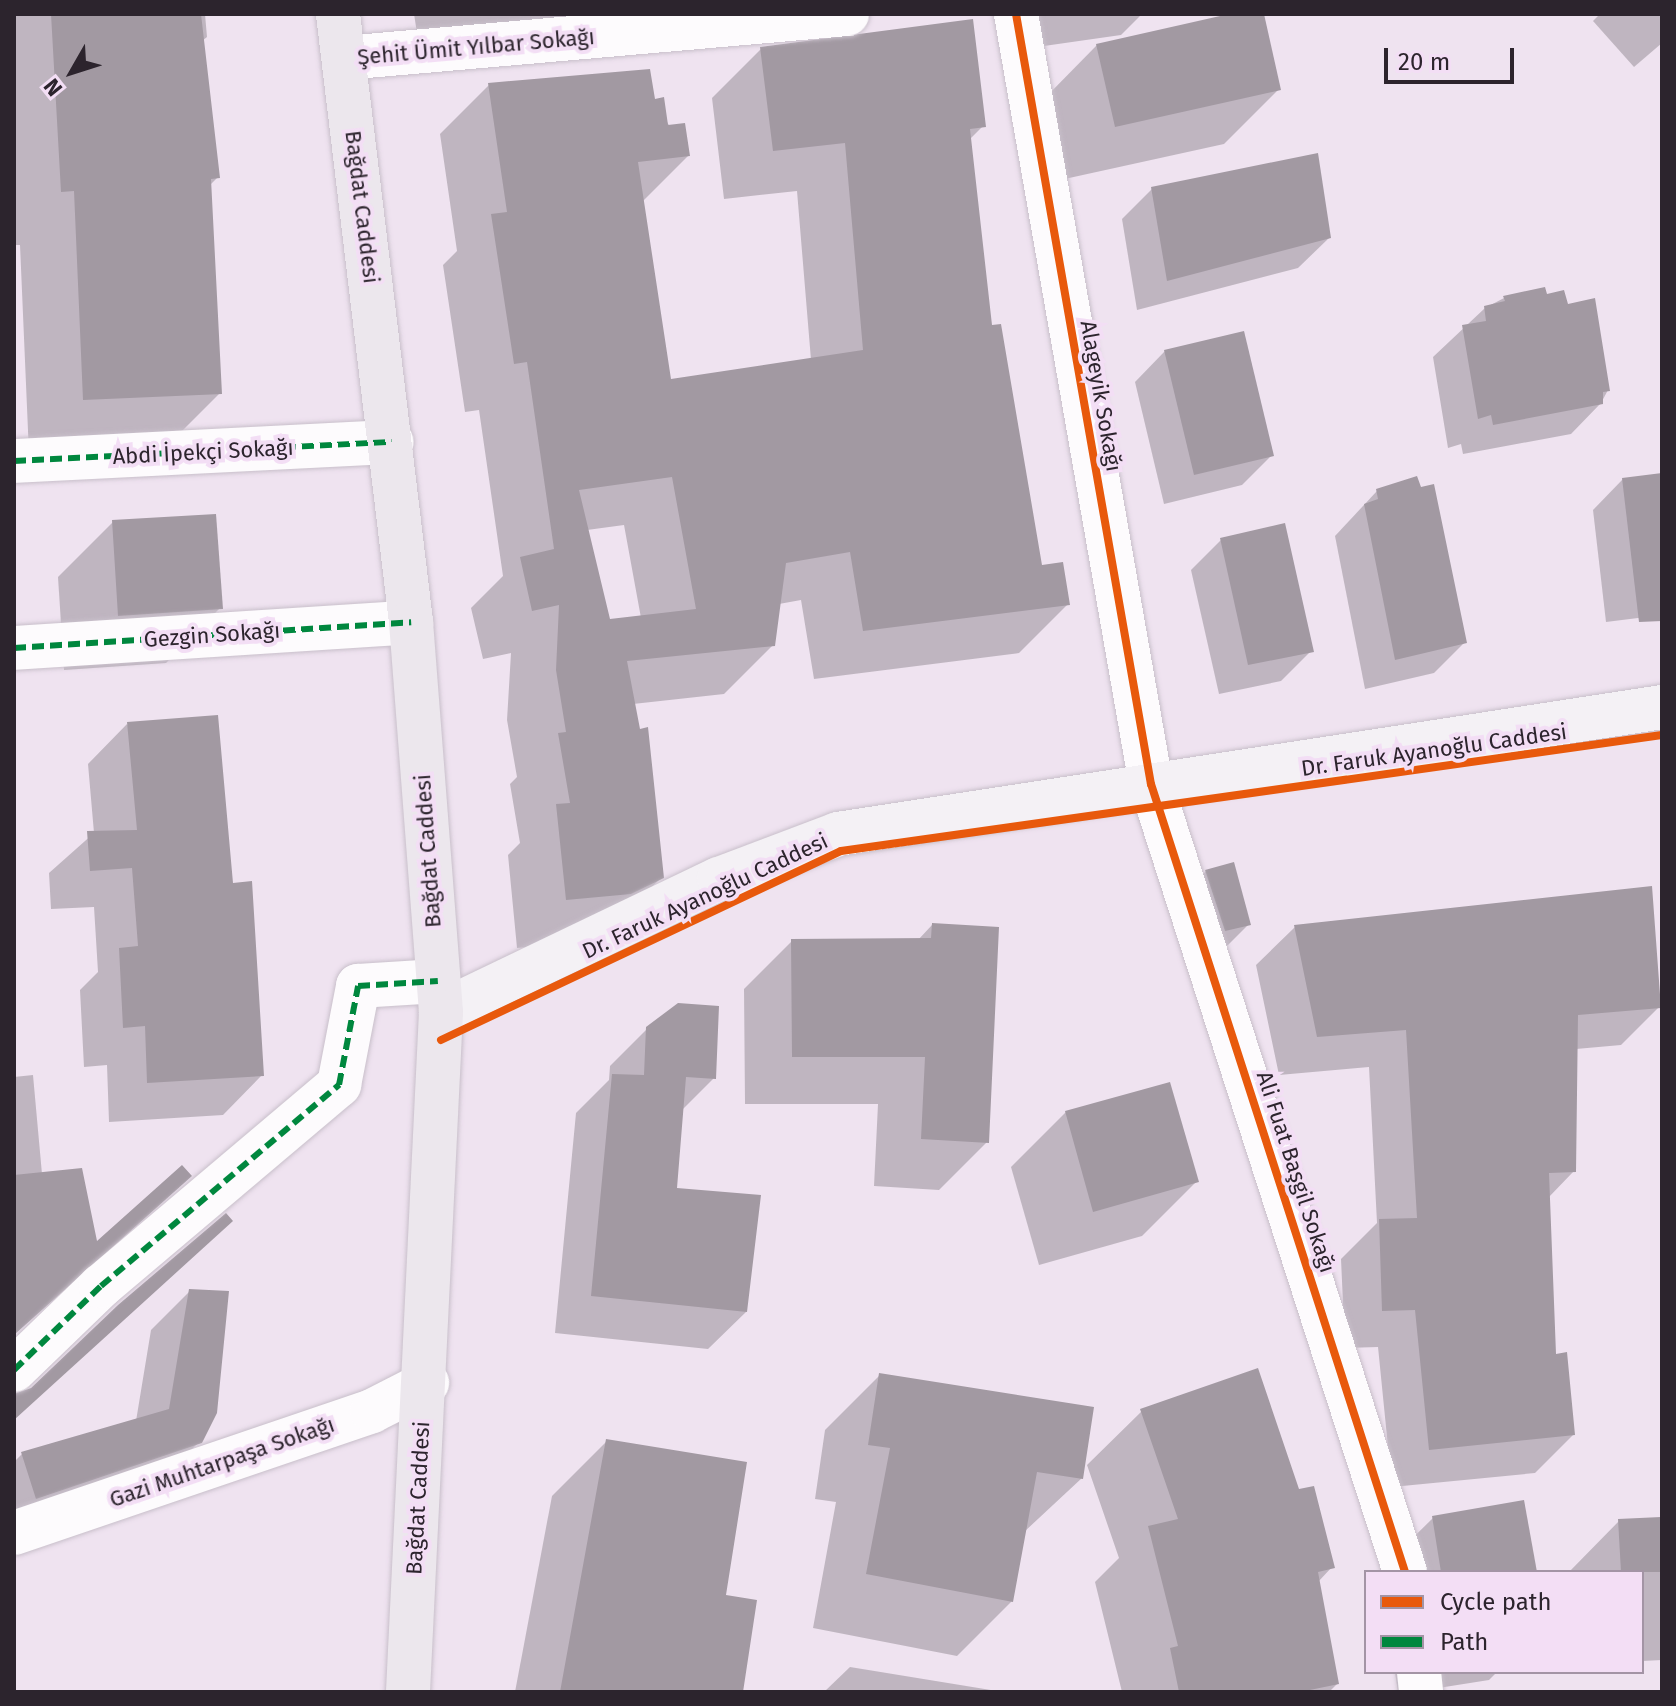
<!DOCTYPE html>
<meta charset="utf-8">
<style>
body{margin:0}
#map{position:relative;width:1676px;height:1706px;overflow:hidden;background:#efe3f0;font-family:"Fira Sans",sans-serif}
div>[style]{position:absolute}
.shadow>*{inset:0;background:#0003}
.building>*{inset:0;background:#a299a2}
.roads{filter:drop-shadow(0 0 2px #c8bfca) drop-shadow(0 0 2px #c8bfca)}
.street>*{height:44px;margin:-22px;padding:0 22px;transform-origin:22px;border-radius:22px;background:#fdfbfd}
.secondary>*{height:44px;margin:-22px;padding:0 22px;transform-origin:22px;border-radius:22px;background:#f4f1f5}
.primary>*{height:44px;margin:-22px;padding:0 22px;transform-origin:22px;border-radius:22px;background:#ece7ed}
.quiet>*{height:6px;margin-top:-3px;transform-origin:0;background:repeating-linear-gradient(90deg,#00873e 0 12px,transparent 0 18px)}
.cycleway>*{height:8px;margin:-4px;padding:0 4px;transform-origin:4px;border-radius:4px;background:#e8590c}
span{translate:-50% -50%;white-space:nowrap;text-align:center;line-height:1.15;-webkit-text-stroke:8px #f3def5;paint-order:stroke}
.street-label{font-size:22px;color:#2c242d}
.frame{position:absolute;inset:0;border:16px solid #2c242d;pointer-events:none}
.legend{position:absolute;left:1364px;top:1570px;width:280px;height:104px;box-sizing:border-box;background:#f3def5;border:2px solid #a394a5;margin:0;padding:10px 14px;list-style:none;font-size:24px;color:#2c242d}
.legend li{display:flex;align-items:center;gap:16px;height:40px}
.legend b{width:40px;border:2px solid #a394a5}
.north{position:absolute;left:32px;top:32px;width:80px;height:80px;-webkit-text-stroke:6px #f3def5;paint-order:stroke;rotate:231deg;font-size:22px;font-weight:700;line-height:32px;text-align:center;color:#2c242d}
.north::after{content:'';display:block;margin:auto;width:28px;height:36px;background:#2c242d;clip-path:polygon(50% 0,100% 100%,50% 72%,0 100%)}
.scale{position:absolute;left:1384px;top:48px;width:130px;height:36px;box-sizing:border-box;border:4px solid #2c242d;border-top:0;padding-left:10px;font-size:24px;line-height:28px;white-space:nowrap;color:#2c242d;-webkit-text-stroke:6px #f3def5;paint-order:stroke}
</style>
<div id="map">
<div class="shadow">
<div style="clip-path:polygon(14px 14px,205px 14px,207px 37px,202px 41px,217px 178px,210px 185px,220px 393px,165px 448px,29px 454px,20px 245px,14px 245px)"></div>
<div style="clip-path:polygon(414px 14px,631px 14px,422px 65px)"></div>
<div style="clip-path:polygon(1018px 14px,1142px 14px,1121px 35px,1023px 49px)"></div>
<div style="clip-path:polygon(1238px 14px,1262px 14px,1279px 89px,1224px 144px,1060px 180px,1043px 100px,1097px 45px)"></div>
<div style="clip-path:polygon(1600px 14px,1662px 14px,1662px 43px,1634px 67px,1593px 21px)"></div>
<div style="clip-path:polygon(evenodd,761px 49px,983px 126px,969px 140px,990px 327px,1041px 567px,1068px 604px,1019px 653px,814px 679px,801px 600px,779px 604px,773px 645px,724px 694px,633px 704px,662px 877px,612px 926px,580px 942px,517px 948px,508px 855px,520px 843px,510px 784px,517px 777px,507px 720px,511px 653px,483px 659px,471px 608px,503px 576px,479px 410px,465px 412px,443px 265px,457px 251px,440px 134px,489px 85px,654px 101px,688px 156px,642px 202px,669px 382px,811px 360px,797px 191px,724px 199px,712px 98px,761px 49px,624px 525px,641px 618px,609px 622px,587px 530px,624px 525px)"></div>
<div style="clip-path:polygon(1152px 189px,1329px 238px,1298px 268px,1137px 310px,1122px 219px)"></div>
<div style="clip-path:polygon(1544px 289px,1546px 296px,1567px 306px,1608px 390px,1601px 403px,1571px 434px,1463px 454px,1461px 444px,1448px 448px,1433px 357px,1485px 308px,1504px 298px)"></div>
<div style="clip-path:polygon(1165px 351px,1272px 455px,1242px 485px,1164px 504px,1135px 382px)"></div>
<div style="clip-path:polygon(1662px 475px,1662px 615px,1606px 622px,1593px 510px,1623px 479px)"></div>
<div style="clip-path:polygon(1377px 491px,1464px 643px,1434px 673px,1365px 689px,1335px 536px)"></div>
<div style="clip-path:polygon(113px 522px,220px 608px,166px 663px,64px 670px,58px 577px)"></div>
<div style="clip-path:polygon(1221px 540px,1311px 651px,1281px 681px,1219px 694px,1191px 570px)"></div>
<div style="clip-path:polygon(127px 724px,231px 885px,262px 1075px,223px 1115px,109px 1122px,107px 1065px,84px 1067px,80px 990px,98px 972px,94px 907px,51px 909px,49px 873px,94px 833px,88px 764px)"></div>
<div style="clip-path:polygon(1206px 871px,1248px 925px,1228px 945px,1204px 950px,1186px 892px)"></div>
<div style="clip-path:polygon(932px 925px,987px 1142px,939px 1190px,874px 1186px,878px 1104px,745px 1104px,744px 989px,792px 941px,918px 940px)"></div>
<div style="clip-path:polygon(1295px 927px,1659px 1007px,1621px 1045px,1576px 1049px,1574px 1171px,1548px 1198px,1554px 1356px,1573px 1435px,1535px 1473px,1392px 1487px,1378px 1347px,1345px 1348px,1341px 1259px,1377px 1223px,1369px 1067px,1279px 1075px,1256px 965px)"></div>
<div style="clip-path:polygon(648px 1028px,714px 1078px,681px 1111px,675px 1190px,746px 1312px,708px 1349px,555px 1333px,576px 1113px,609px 1080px,610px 1066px)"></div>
<div style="clip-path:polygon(33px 1075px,42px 1174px,96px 1245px,190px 1176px,14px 1334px,14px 1077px)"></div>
<div style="clip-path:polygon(1066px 1112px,1196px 1182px,1142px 1236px,1039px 1265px,1011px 1167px)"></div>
<div style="clip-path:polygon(190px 1291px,200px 1441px,160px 1481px,14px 1531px,14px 1462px,22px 1454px,136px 1421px,151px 1330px)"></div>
<div style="clip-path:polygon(880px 1375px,1082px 1478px,1024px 1532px,1012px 1601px,957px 1656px,813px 1628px,836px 1502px,815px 1499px,825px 1430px)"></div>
<div style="clip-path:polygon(1142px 1411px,1298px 1492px,1332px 1567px,1318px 1582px,1337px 1684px,1329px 1692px,1122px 1692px,1095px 1582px,1119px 1558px,1087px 1465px)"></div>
<div style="clip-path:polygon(607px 1441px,723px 1597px,741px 1692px,515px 1692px,552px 1496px)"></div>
<div style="clip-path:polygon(1433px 1518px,1535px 1572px,1378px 1572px)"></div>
<div style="clip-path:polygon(1619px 1521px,1662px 1544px,1662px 1660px,1642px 1661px,1642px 1572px,1569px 1572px)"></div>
<div style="clip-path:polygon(850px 1667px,1003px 1692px,824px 1692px)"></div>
<div style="clip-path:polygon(1395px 1672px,1497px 1672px,1489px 1680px,1413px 1692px,1398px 1692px)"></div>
</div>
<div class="building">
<div style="clip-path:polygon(51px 14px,201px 14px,220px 178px,211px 179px,222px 394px,83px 400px,74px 191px,61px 192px)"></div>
<div style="clip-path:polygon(1229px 14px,1264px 14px,1281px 90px,1115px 127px,1096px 44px)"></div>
<div style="clip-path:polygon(evenodd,973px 19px,986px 127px,970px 129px,992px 325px,1001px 324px,1042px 565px,1063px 562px,1070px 605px,863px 631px,850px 552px,786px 563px,775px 646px,627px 661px,640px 729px,648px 727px,664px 878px,631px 894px,566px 900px,556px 804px,570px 803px,558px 733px,566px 732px,556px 670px,559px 605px,532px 611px,520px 557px,554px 549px,527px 362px,514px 364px,491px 214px,507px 212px,488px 83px,650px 69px,655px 99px,664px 97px,668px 125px,685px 123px,690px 156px,638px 162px,671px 379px,863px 350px,845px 143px,773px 151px,760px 47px,973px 19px,672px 477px,696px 609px,610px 619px,579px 490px,672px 477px)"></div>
<div style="clip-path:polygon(1318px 153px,1331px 238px,1167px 281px,1151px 187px)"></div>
<div style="clip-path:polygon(1545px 287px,1547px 294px,1564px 290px,1568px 304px,1595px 298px,1610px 391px,1603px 392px,1603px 404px,1493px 425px,1491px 415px,1478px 419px,1462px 325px,1486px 321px,1484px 306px,1505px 301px,1503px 296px)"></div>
<div style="clip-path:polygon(1244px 331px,1274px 456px,1194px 475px,1164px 350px)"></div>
<div style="clip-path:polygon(1662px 473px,1662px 621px,1639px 622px,1622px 478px)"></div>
<div style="clip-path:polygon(1417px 476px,1421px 487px,1434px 484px,1467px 643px,1395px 660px,1364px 504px,1378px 499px,1376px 489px)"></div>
<div style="clip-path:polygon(216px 514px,223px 609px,118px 616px,112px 520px)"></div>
<div style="clip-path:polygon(1285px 523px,1314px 652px,1248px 665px,1220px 538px)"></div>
<div style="clip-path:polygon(218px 715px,233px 883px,252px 881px,264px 1076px,147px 1083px,145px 1026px,123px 1028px,119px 948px,138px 946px,132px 868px,90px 871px,87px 831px,137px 830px,127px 722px)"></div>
<div style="clip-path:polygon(1234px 862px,1251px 925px,1225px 931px,1205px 870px)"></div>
<div style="clip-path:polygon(1652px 886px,1661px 1008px,1578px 1015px,1576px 1172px,1549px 1173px,1556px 1354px,1567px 1352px,1575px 1435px,1429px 1450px,1415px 1310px,1382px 1311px,1379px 1219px,1417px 1218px,1406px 1030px,1317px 1037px,1294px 925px)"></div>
<div style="clip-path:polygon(932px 923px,999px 927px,989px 1143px,921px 1139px,925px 1057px,792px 1057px,791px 939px,931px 938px)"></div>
<div style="clip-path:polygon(678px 1003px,719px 1006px,716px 1079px,686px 1077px,677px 1188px,761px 1195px,747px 1312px,591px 1296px,612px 1074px,644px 1075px,646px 1027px)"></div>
<div style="clip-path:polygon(1170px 1082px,1199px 1182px,1093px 1212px,1065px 1111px)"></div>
<div style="clip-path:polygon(182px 1165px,192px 1176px,14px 1335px,14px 1175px,82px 1168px,97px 1241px)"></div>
<div style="clip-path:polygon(226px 1213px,233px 1221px,14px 1420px,14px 1394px,31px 1388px,118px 1305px)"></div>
<div style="clip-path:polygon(189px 1289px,229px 1291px,217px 1413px,202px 1443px,36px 1499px,21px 1452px,169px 1409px)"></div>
<div style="clip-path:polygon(1258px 1368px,1299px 1489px,1314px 1486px,1335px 1568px,1318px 1572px,1339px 1684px,1300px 1692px,1179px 1692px,1170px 1648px,1178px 1646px,1148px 1526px,1178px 1519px,1140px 1409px)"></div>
<div style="clip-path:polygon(879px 1373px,1094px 1407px,1083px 1479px,1037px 1472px,1013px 1602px,866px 1574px,890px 1448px,868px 1445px)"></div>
<div style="clip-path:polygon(606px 1439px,747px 1462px,726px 1595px,757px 1600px,743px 1692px,560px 1692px)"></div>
<div style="clip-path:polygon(1524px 1500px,1537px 1572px,1441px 1572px,1432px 1516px)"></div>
<div style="clip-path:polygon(1661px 1517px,1662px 1572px,1621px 1572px,1618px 1519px)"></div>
</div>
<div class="roads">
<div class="street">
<div style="left:1016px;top:14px;width:782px;rotate:80.06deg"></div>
<div style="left:1151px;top:784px;width:828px;rotate:72.13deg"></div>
<div style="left:344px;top:58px;width:505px;rotate:-5deg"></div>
<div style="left:14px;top:461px;width:378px;rotate:-2.9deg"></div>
<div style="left:14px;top:648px;width:398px;rotate:-3.7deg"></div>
<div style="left:14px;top:1370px;width:121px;rotate:-44deg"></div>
<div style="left:101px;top:1286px;width:312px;rotate:-40.2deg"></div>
<div style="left:339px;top:1085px;width:101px;rotate:-79.1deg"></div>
<div style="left:358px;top:986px;width:80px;rotate:-3.6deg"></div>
<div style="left:14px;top:1533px;width:378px;rotate:-18.8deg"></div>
<div style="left:372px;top:1411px;width:62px;rotate:-27deg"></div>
<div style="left:1419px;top:1672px;width:20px;rotate:84deg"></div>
</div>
<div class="secondary">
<div style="left:441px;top:1012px;width:308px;rotate:-25.6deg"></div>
<div style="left:719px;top:879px;width:127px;rotate:-20.7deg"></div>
<div style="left:838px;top:834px;width:834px;rotate:-8.76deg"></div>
</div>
<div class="primary">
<div style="left:338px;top:14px;width:612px;rotate:83.15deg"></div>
<div style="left:411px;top:622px;width:391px;rotate:85.6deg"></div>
<div style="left:441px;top:1012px;width:681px;rotate:92.78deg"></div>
</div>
</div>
<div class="quiet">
<div style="left:14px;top:461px;width:378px;rotate:-2.9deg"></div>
<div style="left:14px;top:648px;width:398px;rotate:-3.7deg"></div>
<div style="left:14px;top:1370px;width:121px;rotate:-44deg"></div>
<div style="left:101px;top:1286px;width:312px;rotate:-40.2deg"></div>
<div style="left:339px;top:1085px;width:101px;rotate:-79.1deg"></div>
<div style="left:358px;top:986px;width:80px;rotate:-3.6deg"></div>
</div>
<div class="cycleway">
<div style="left:1016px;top:14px;width:782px;rotate:80.06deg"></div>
<div style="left:1151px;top:784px;width:828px;rotate:72.13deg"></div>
<div style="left:441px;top:1040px;width:442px;rotate:-25.3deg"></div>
<div style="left:841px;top:851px;width:829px;rotate:-8.04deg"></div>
</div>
<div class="street-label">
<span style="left:476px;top:47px;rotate:-5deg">Şehit Ümit Yılbar Sokağı</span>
<span style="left:362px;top:207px;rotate:83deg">Bağdat Caddesi</span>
<span style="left:1101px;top:396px;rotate:80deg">Alageyik Sokağı</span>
<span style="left:203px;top:452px;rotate:-3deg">Abdi İpekçi Sokağı</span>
<span style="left:212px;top:635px;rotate:-4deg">Gezgin Sokağı</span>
<span style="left:1434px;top:750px;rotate:-8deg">Dr. Faruk Ayanoğlu Caddesi</span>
<span style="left:428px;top:851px;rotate:-94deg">Bağdat Caddesi</span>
<span style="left:705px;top:896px;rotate:-25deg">Dr. Faruk Ayanoğlu Caddesi</span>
<span style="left:1296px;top:1172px;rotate:72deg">Ali Fuat Başgil Sokağı</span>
<span style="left:222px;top:1462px;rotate:-19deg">Gazi Muhtarpaşa Sokağı</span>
<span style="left:418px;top:1498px;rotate:-87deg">Bağdat Caddesi</span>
</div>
<div class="frame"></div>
<ul class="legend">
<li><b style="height:10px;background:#e8590c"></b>Cycle path</li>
<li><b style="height:10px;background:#00873e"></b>Path</li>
</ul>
<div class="north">N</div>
<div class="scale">20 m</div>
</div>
